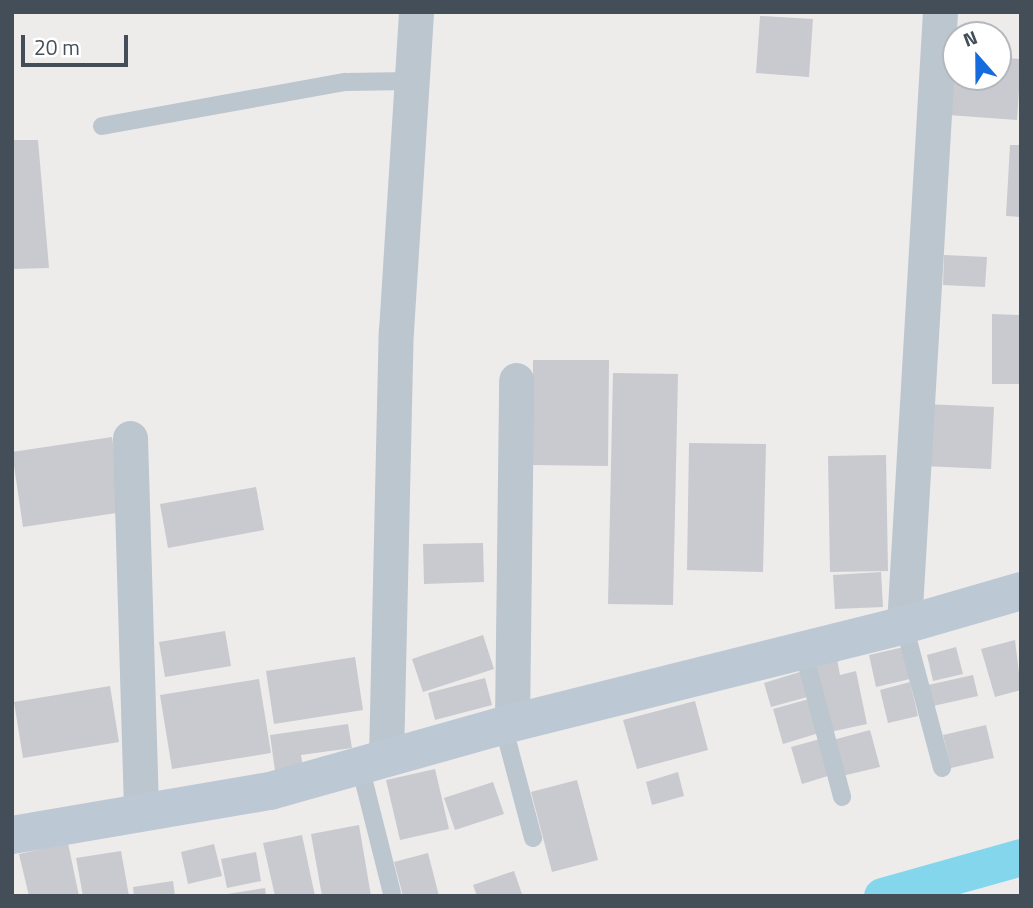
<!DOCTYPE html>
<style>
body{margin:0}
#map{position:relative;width:1033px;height:908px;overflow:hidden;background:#eeebeb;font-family:"Titillium Web",sans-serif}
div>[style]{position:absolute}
.canal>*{height:37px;margin:-18.5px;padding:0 18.5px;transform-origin:18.5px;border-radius:18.5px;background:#83d6ec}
.building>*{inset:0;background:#c8cad0}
.lane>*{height:18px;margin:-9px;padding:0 9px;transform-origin:9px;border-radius:9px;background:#bbc6ce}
.street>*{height:35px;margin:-17.5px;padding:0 17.5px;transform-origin:17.5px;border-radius:17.5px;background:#bbc6ce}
.secondary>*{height:38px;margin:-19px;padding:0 19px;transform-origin:19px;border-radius:19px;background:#bdc8d5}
span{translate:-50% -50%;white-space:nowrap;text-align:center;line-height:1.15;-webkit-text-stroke:5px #fff;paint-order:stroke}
.frame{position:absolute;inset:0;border:14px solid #434e58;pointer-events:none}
.north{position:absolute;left:942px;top:21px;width:70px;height:70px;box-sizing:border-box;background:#fff;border:2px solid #b4b8bc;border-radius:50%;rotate:339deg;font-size:19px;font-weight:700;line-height:28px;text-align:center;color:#434e58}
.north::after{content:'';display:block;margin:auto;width:24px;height:32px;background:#166cdd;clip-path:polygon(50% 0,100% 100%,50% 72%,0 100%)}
.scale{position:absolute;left:21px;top:35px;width:107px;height:32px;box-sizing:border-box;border:4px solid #434e58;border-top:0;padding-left:9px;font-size:21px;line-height:24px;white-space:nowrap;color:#434e58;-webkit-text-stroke:5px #fff;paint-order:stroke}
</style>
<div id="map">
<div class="canal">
<div style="left:882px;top:896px;width:144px;rotate:-15.7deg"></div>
</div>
<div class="building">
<div style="clip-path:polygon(760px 16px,813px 19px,809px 77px,756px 73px)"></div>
<div style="clip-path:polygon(952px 55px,956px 55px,956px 77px,998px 77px,998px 58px,1021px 59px,1017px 120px,948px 115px)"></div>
<div style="clip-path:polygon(12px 140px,38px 140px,49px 268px,12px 269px)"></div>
<div style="clip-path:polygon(1010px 145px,1021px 145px,1021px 217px,1006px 216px)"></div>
<div style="clip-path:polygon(944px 255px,987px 257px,985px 287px,943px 285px)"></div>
<div style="clip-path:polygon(992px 314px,1021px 315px,1021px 384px,992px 384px)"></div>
<div style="clip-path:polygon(533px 360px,609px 360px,608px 466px,532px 465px)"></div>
<div style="clip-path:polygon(613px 373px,678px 374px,673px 605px,608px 604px)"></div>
<div style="clip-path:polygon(925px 404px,994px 407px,991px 469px,923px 466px)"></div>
<div style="clip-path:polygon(112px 437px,123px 512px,23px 527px,12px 452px)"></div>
<div style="clip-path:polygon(689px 443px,766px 444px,763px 572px,687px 570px)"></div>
<div style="clip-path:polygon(886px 455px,888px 571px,830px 572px,828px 456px)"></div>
<div style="clip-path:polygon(256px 487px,264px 530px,168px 548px,160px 504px)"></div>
<div style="clip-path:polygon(483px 543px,484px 582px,424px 584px,423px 544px)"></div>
<div style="clip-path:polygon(881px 572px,883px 607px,835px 609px,833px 575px)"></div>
<div style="clip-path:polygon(225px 631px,231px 666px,165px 677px,159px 642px)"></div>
<div style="clip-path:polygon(483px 635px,494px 669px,423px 692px,412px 659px)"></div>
<div style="clip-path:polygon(1015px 640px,1021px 690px,995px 697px,981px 649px)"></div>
<div style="clip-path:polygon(904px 647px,910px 679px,876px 687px,869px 655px)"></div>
<div style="clip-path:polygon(956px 647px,963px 674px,933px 681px,927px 655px)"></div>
<div style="clip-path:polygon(355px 657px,363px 710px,274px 724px,266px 671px)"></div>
<div style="clip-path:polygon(837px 659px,840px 675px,856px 671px,867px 724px,830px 732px,816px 664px)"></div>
<div style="clip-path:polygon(803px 671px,811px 696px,771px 707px,764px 683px)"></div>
<div style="clip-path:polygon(973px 675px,978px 696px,933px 706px,928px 685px)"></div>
<div style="clip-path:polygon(485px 678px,492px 705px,435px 720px,428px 693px)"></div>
<div style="clip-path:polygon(259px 679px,271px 753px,172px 769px,160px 695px)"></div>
<div style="clip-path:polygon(910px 682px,918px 716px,888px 723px,880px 690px)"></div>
<div style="clip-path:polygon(110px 686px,119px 742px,23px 758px,14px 702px)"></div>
<div style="clip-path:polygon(809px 699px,819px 733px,783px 744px,773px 709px)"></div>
<div style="clip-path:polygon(695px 701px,708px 750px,637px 769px,623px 720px)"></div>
<div style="clip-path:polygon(348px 724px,352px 748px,301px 755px,303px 767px,275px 771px,270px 735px)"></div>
<div style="clip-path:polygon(986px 725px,994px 758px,951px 768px,943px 735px)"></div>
<div style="clip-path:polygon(870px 730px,880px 767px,842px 776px,833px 740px)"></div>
<div style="clip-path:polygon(820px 739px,831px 775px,802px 784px,791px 747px)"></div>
<div style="clip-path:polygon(435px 769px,449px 829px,400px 840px,386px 780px)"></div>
<div style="clip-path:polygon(678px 772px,684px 796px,652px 805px,646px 782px)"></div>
<div style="clip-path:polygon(577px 780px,598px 860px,552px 872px,531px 792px)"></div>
<div style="clip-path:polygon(493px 782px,504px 814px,455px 830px,444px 798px)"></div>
<div style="clip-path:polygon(359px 825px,371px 896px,322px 896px,311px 834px)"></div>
<div style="clip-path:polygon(302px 835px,315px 896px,275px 896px,263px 843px)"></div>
<div style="clip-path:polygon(68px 843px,79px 896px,29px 896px,19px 854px)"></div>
<div style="clip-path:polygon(214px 844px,222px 876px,188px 884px,181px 852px)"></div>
<div style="clip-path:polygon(121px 851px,129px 896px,83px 896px,76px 858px)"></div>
<div style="clip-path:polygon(256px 852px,261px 881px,227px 888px,221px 859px)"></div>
<div style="clip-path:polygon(428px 853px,439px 896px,403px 896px,394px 862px)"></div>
<div style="clip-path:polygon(514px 871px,522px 894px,477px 896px,473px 885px)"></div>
<div style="clip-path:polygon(173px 881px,175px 896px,134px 896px,133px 887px)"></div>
<div style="clip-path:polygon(265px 888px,266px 896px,227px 896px,227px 894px)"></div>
</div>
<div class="lane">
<div style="left:102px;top:126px;width:247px;rotate:-10.3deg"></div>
<div style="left:345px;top:82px;width:66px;rotate:-0.9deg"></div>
<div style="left:904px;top:625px;width:148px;rotate:75.1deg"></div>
<div style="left:803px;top:650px;width:152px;rotate:75.1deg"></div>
<div style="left:503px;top:725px;width:117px;rotate:75.1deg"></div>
<div style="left:360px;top:766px;width:131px;rotate:75.9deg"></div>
</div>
<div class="street">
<div style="left:130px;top:438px;width:375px;rotate:88.3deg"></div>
<div style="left:904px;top:625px;width:614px;rotate:-86.64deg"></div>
<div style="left:512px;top:723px;width:343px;rotate:-89.3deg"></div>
<div style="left:386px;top:758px;width:427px;rotate:-88.7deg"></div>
<div style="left:396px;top:331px;width:320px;rotate:-86.4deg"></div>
</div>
<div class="secondary">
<div style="left:12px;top:835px;width:262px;rotate:-9.7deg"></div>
<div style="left:270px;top:791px;width:251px;rotate:-15.7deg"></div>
<div style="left:512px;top:723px;width:404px;rotate:-14deg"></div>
<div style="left:904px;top:625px;width:122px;rotate:-16.2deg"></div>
</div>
<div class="frame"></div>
<div class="north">N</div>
<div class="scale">20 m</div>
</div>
